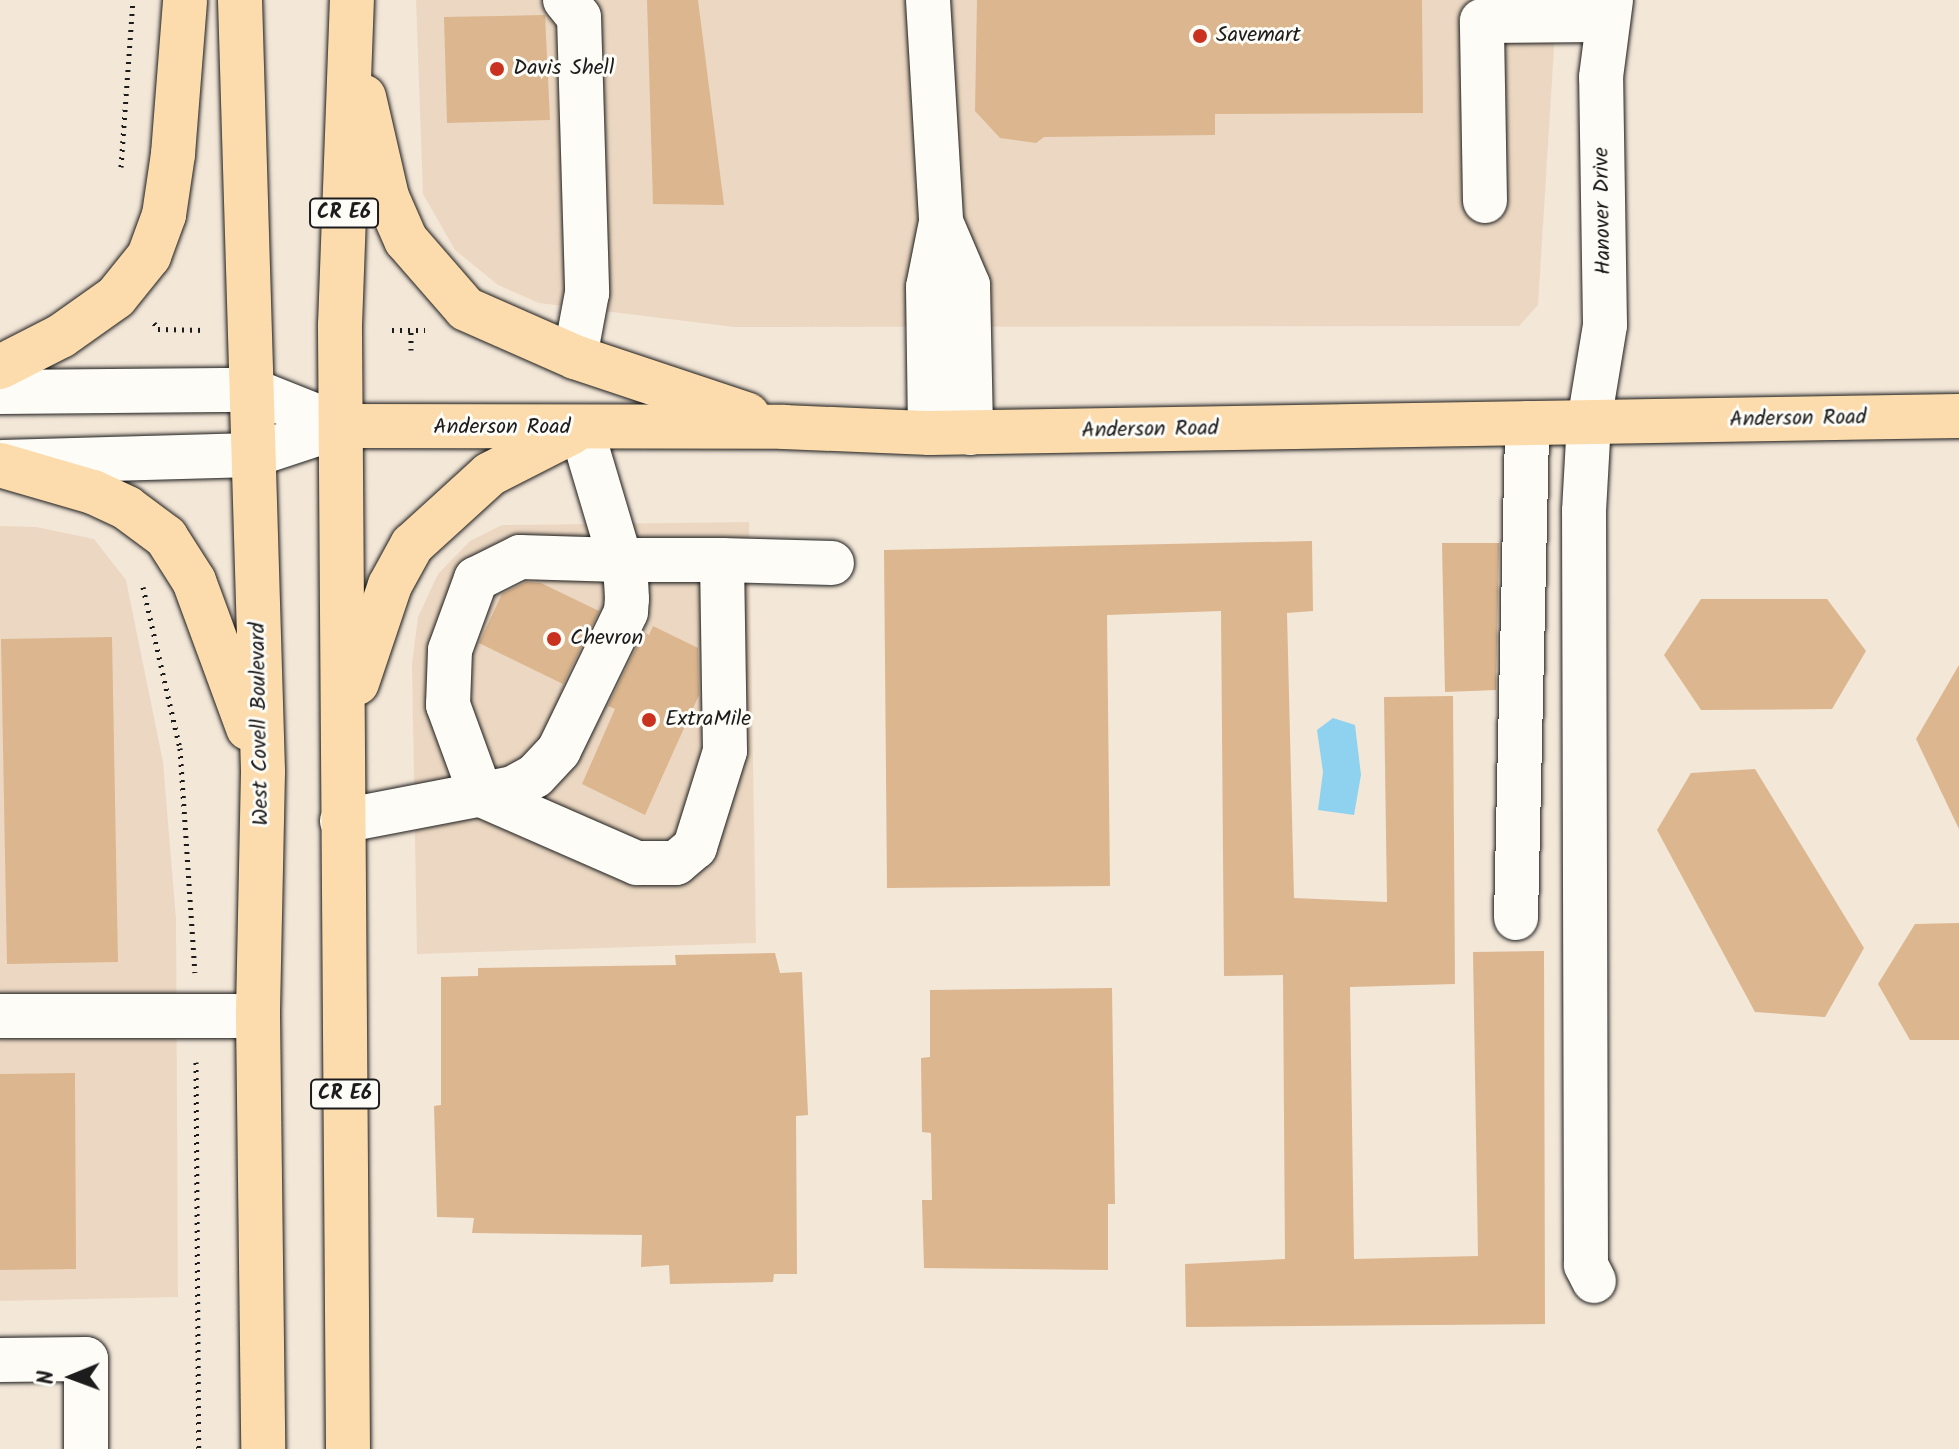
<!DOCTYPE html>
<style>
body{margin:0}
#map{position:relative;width:1959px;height:1449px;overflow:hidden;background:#f3e7d8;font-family:Kalam,sans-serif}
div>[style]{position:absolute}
.built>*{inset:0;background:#ecd8c2}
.water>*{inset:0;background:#8ed2f0}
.building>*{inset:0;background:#dcb68e}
.path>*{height:5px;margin-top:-2.5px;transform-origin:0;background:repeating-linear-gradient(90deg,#1c1c1c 0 2px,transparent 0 8px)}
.roads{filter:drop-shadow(0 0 2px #1c1c1c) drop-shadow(0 0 2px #1c1c1c)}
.minor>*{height:44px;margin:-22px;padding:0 22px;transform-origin:22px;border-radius:22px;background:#fdfcf7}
.major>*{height:44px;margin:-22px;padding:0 22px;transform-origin:22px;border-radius:22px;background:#fcdcac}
.dots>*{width:22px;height:22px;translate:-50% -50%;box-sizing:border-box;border:4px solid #fdfcf7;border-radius:50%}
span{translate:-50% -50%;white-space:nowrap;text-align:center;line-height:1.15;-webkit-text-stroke:6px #fdfcf7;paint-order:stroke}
.shield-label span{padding:2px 6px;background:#fdfcf7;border:2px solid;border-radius:6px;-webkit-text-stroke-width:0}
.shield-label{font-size:20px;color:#1c1c1c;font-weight:700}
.poi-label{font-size:22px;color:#1c1c1c}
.left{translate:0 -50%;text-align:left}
.street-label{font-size:22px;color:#1c1c1c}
.north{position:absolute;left:32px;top:1337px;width:80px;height:80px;-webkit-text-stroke:6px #fdfcf7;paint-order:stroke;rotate:269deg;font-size:22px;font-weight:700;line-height:32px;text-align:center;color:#1c1c1c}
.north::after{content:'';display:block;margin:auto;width:28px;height:36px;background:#1c1c1c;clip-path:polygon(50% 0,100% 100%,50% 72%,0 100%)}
</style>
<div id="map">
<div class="built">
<div style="clip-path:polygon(416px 0,1557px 0,1538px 305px,1519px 326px,734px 327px,539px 303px,498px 285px,455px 250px,423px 194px)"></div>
<div style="clip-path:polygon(749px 522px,756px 943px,417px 954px,412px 664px,418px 617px,438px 574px,470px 541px,502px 525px)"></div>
<div style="clip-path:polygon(0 526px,36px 527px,94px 539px,126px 580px,163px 762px,176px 919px,178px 1297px,0 1301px)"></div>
</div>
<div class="water">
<div style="clip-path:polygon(1333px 718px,1355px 725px,1361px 775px,1354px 815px,1318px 810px,1323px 772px,1317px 730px)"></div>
</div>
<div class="building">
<div style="clip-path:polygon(647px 0,698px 0,724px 205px,653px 204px)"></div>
<div style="clip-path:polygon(977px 0,1422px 0,1423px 113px,1215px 114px,1215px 135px,1044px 137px,1036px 143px,1000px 138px,975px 111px)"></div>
<div style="clip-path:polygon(545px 15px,550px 120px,447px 123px,444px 17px)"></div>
<div style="clip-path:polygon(1312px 541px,1313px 611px,1287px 613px,1294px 898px,1387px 902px,1384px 697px,1453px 696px,1455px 984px,1350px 987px,1354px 1259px,1478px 1256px,1473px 952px,1544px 951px,1545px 1324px,1186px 1327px,1185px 1264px,1285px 1259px,1283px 975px,1224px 976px,1221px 611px,1107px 615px,1110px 886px,887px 888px,884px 550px)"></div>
<div style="clip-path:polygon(1442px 543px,1499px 543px,1496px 690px,1445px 692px)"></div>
<div style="clip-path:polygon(526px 582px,541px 583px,599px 611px,563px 684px,479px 643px,502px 594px)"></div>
<div style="clip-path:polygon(1701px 599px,1827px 599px,1866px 651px,1832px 709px,1701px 710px,1664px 655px)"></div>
<div style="clip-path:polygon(653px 626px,698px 648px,699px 695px,645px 815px,582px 784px,615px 709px,608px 706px,644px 632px,649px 635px)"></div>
<div style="clip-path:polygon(112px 637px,118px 962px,7px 964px,1px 639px)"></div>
<div style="clip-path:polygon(1959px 665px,1959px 829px,1916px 739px)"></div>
<div style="clip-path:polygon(1755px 769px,1864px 948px,1825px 1017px,1755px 1012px,1657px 830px,1691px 773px)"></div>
<div style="clip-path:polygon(1959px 923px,1959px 1040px,1910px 1040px,1878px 984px,1915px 924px)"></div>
<div style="clip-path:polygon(775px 953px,780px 973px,802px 972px,808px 1115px,796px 1116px,797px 1274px,774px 1274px,773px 1282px,670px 1284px,669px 1265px,641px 1267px,642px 1235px,472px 1233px,474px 1218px,437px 1217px,434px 1106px,441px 1105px,441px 977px,478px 976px,478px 968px,676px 965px,675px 955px)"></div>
<div style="clip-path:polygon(1112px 988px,1115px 1204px,1108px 1204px,1108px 1270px,924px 1268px,922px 1200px,932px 1200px,931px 1133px,922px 1132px,921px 1058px,930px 1057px,930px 990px)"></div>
<div style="clip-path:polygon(75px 1073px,76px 1269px,0 1270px,0 1074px)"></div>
</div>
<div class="path">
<div style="left:121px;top:167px;width:167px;rotate:-85.9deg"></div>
<div style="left:154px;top:323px;width:7px;rotate:56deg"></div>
<div style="left:158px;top:329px;width:47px;rotate:1.2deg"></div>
<div style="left:392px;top:330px;width:33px"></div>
<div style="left:411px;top:350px;width:18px;rotate:-90deg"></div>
<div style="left:143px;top:587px;width:165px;rotate:77.1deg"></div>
<div style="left:180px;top:748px;width:225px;rotate:86.2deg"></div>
<div style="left:196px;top:1062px;width:387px;rotate:89.6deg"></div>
</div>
<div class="roads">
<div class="minor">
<div style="left:565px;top:0;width:22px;rotate:51deg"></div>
<div style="left:579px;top:17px;width:276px;rotate:88.3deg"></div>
<div style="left:587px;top:293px;width:65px;rotate:100.6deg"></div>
<div style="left:928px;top:0;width:222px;rotate:86.6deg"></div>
<div style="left:941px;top:222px;width:66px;rotate:101.3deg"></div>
<div style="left:928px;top:287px;width:146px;rotate:89.2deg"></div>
<div style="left:1485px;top:201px;width:180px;rotate:-91deg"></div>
<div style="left:1482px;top:21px;width:125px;rotate:-0.5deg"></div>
<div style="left:941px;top:222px;width:69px;rotate:66.8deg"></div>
<div style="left:968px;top:285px;width:148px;rotate:88.8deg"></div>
<div style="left:0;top:392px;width:251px;rotate:-0.5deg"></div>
<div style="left:251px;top:390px;width:97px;rotate:21.8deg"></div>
<div style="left:2px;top:462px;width:251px;rotate:-1.6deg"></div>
<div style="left:253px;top:455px;width:93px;rotate:-18.2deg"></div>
<div style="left:722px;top:560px;width:191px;rotate:89.1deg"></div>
<div style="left:725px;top:751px;width:101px;rotate:107.4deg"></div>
<div style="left:695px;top:847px;width:25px;rotate:140deg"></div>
<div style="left:676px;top:863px;width:39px;rotate:180deg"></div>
<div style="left:637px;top:863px;width:170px;rotate:-156.4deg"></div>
<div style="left:481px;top:795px;width:96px;rotate:-110.1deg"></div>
<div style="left:448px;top:705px;width:55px;rotate:-87.9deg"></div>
<div style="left:450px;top:650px;width:76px;rotate:-69.9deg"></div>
<div style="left:476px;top:579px;width:49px;rotate:-26.6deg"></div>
<div style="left:520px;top:557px;width:100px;rotate:1.7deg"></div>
<div style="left:620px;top:560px;width:102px"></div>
<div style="left:722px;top:560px;width:110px;rotate:1.6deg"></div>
<div style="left:342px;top:821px;width:174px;rotate:-10.9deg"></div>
<div style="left:513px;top:788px;width:25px;rotate:-29deg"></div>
<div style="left:535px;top:776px;width:35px;rotate:-47deg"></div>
<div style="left:559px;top:750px;width:153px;rotate:-64.1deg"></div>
<div style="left:626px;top:612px;width:13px;rotate:-86deg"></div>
<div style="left:627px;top:599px;width:20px;rotate:-93deg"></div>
<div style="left:626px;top:579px;width:158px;rotate:-106.6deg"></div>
<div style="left:1516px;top:918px;width:495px;rotate:-88.7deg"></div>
<div style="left:0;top:1016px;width:258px"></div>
<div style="left:1594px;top:1281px;width:18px;rotate:-117deg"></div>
<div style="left:1586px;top:1265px;width:754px;rotate:-90.15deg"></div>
<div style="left:1584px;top:511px;width:89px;rotate:-86.8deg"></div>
<div style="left:1589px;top:422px;width:98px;rotate:-80.6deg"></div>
<div style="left:1605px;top:325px;width:248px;rotate:-90.9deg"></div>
<div style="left:1601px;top:77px;width:78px;rotate:-82.6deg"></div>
<div style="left:0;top:1360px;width:86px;rotate:-0.7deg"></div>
<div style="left:86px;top:1359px;width:90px;rotate:90deg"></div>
</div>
<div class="major">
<div style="left:240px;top:0;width:772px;rotate:88.29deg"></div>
<div style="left:263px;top:772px;width:244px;rotate:91.2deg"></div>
<div style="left:258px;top:1016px;width:433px;rotate:89.3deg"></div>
<div style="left:364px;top:97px;width:103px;rotate:77deg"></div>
<div style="left:387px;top:197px;width:47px;rotate:66.2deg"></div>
<div style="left:406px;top:240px;width:91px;rotate:49deg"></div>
<div style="left:466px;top:309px;width:119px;rotate:23.8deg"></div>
<div style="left:575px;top:357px;width:182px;rotate:18.5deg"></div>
<div style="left:0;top:367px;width:68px;rotate:-26.9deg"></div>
<div style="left:61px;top:336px;width:67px;rotate:-35.3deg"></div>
<div style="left:116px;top:297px;width:53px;rotate:-51.2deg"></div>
<div style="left:149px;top:256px;width:44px;rotate:-69.9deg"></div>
<div style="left:164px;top:215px;width:62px;rotate:-81.6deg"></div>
<div style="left:173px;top:154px;width:154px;rotate:-85.5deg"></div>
<div style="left:341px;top:426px;width:443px;rotate:0.1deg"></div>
<div style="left:784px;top:427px;width:146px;rotate:2.4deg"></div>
<div style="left:930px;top:433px;width:1029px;rotate:-0.95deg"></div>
<div style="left:0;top:465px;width:97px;rotate:16.2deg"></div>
<div style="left:93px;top:492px;width:38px;rotate:25deg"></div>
<div style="left:127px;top:508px;width:49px;rotate:36.6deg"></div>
<div style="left:166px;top:537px;width:52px;rotate:57.5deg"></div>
<div style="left:194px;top:581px;width:157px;rotate:69.8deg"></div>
<div style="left:357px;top:683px;width:103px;rotate:-71.4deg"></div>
<div style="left:390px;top:585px;width:46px;rotate:-61.2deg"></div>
<div style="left:412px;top:545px;width:105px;rotate:-42.3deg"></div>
<div style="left:490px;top:474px;width:92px;rotate:-27.1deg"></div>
<div style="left:348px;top:1449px;width:1124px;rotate:-90.41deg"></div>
<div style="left:340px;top:325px;width:325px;rotate:-87.9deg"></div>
</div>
</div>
<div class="dots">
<div style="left:1200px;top:36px;background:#c8321e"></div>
<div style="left:497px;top:69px;background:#c8321e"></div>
<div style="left:554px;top:639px;background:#c8321e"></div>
<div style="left:649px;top:720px;background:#c8321e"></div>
</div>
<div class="shield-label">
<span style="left:344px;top:213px">CR E6</span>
<span style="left:345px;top:1094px">CR E6</span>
</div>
<div class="poi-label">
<span class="left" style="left:1216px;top:36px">Savemart</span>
<span class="left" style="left:513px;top:69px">Davis Shell</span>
<span class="left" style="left:570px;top:639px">Chevron</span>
<span class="left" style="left:665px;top:720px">ExtraMile</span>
</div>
<div class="street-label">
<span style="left:1603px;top:211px;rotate:-91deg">Hanover Drive</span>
<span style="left:1798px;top:419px;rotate:-1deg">Anderson Road</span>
<span style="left:502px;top:428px">Anderson Road</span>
<span style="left:1150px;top:430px;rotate:-1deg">Anderson Road</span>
<span style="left:260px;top:724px;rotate:-91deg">West Covell Boulevard</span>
</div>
<div class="north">N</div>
</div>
